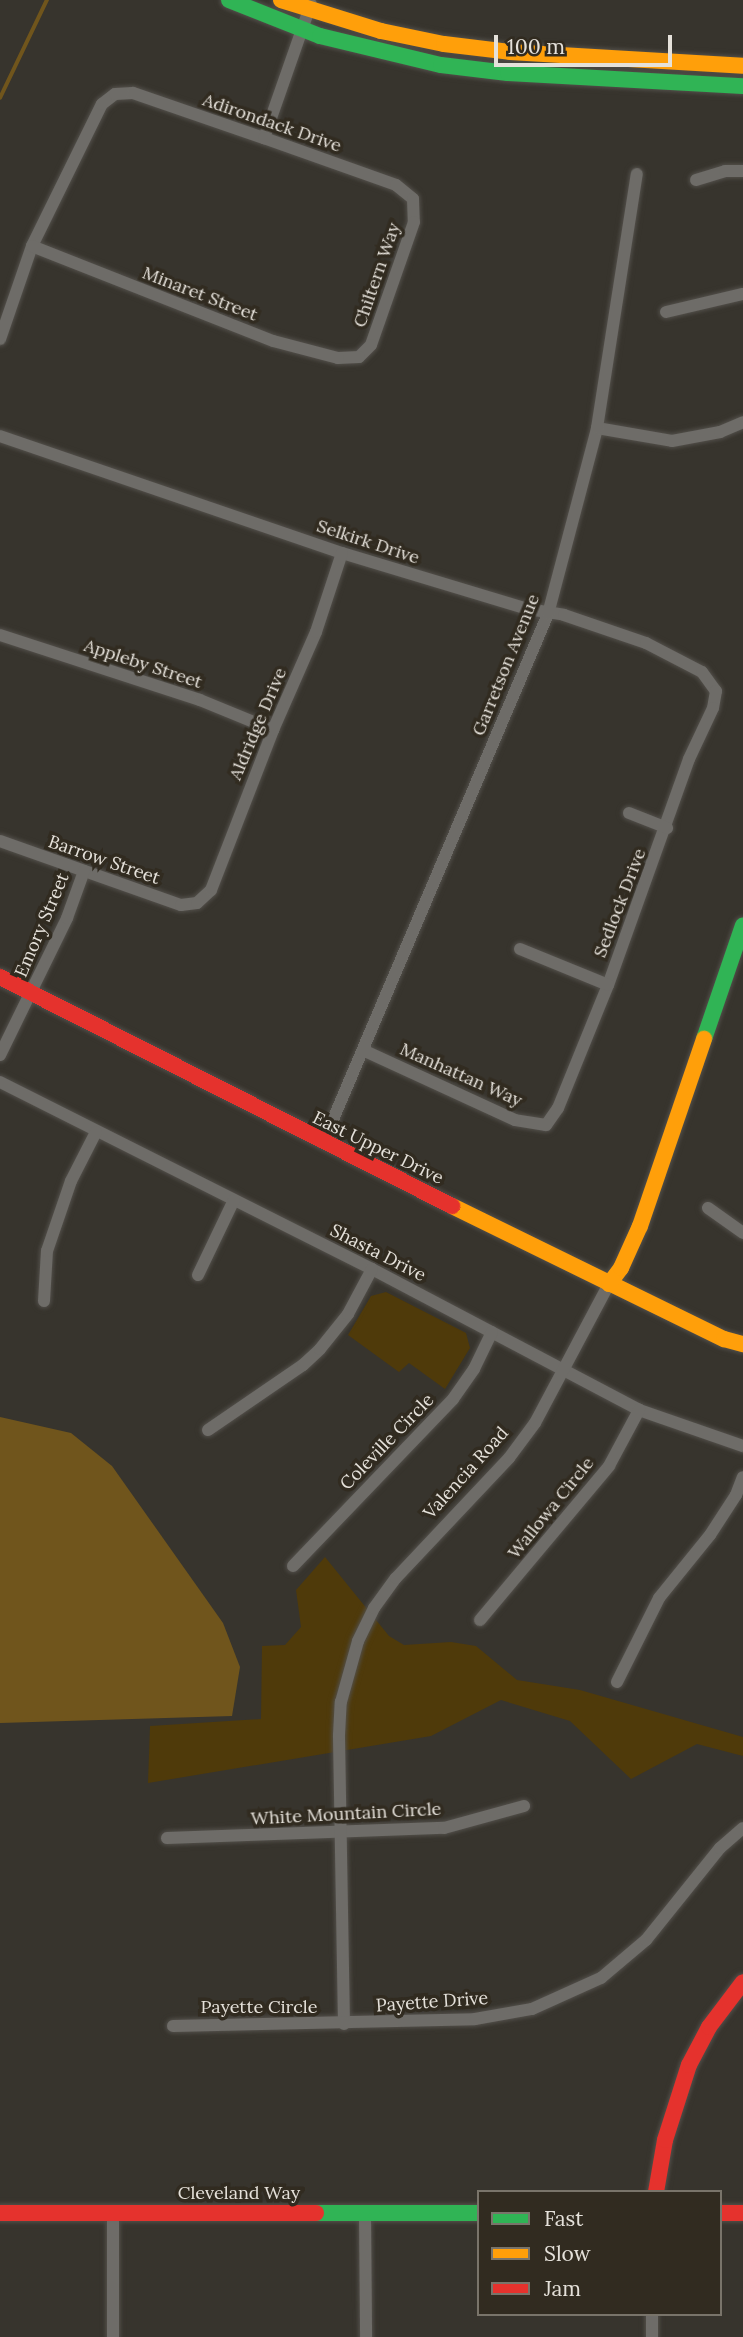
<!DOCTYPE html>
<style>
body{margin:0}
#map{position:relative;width:743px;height:2337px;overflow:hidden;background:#37342d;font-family:Lora,serif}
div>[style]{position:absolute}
.green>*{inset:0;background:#4f3a0a}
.water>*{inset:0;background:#70551c}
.stream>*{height:3.5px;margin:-1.75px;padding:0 1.75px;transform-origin:1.75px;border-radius:1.75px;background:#70551c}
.roads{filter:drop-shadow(0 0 2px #524f4a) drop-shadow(0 0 2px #524f4a)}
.street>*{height:12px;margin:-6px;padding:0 6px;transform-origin:6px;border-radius:6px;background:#6e6c68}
.fast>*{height:16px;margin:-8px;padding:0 8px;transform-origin:8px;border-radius:8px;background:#30b455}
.slow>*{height:16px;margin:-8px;padding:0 8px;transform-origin:8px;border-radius:8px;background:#ff9f0a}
.jam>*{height:16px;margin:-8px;padding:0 8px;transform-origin:8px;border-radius:8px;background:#e5322d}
span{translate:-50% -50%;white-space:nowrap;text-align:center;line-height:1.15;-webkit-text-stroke:7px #312b20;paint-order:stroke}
.street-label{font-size:18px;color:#e5e1da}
.legend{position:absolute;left:477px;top:2190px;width:245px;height:126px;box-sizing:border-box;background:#312b20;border:2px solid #79746a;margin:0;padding:9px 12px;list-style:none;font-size:21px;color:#e5e1da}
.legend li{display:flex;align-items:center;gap:14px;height:35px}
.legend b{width:35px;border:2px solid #79746a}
.scale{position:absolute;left:494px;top:35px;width:178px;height:32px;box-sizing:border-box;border:4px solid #e5e1da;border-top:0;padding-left:9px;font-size:21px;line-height:24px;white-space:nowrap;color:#e5e1da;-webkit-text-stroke:5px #312b20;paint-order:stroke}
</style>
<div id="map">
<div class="green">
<div style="clip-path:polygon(386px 1292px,466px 1333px,470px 1348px,445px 1389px,409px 1363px,399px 1372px,348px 1335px,371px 1296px)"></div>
<div style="clip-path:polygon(325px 1557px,389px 1636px,404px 1645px,451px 1642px,476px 1646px,517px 1680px,580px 1690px,743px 1737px,743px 1756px,697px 1744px,631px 1779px,570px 1721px,501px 1700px,431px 1736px,148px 1783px,150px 1726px,261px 1719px,262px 1646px,285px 1645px,301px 1627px,296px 1590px)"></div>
</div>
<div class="water">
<div style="clip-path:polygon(0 1417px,71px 1433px,112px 1466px,223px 1623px,240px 1667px,232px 1716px,0 1723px)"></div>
</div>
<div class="stream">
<div style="left:0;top:98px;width:109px;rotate:-64.4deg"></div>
</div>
<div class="roads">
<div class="street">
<div style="left:264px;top:138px;width:142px;rotate:-70.7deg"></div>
<div style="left:696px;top:180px;width:30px;rotate:-17deg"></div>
<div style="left:725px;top:171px;width:18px"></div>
<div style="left:666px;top:312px;width:79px;rotate:-13.2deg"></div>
<div style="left:0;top:339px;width:98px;rotate:-71deg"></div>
<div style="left:32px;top:246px;width:158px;rotate:-63.8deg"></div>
<div style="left:102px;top:104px;width:16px;rotate:-38deg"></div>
<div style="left:115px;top:94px;width:18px;rotate:-3deg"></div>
<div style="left:133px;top:93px;width:139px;rotate:19deg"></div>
<div style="left:264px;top:138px;width:140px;rotate:19.6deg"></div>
<div style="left:396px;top:185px;width:22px;rotate:39deg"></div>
<div style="left:413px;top:199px;width:23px;rotate:88deg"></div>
<div style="left:414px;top:222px;width:130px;rotate:109.3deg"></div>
<div style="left:371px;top:345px;width:17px;rotate:135deg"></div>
<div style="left:359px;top:357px;width:21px;rotate:177deg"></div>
<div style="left:338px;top:358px;width:67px;rotate:-165.3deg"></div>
<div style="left:273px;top:341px;width:259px;rotate:-158.5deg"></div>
<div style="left:597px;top:428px;width:76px;rotate:9.8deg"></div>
<div style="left:672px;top:441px;width:49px;rotate:-10.6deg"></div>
<div style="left:720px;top:432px;width:25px;rotate:-23deg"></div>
<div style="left:0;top:436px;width:361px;rotate:18.9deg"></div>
<div style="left:342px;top:553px;width:194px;rotate:16.8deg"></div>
<div style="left:528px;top:609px;width:36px;rotate:9deg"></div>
<div style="left:564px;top:615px;width:87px;rotate:18.9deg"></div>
<div style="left:646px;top:643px;width:63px;rotate:27.4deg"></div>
<div style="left:702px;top:672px;width:24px;rotate:54deg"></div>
<div style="left:716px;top:691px;width:17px;rotate:100deg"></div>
<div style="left:713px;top:708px;width:56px;rotate:115.2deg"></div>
<div style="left:689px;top:759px;width:240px;rotate:109.7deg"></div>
<div style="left:608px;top:985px;width:133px;rotate:112.1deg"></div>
<div style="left:558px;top:1108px;width:21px;rotate:125deg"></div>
<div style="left:546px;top:1125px;width:31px;rotate:-171deg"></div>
<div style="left:515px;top:1120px;width:167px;rotate:-155.3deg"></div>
<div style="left:0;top:635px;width:210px;rotate:18deg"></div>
<div style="left:200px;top:700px;width:79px;rotate:22.3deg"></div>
<div style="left:629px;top:813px;width:41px;rotate:21.5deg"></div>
<div style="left:0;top:841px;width:192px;rotate:19.5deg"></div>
<div style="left:181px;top:905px;width:16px;rotate:-7deg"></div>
<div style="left:197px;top:903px;width:19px;rotate:-43deg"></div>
<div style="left:211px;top:890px;width:172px;rotate:-68.8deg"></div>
<div style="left:273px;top:730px;width:107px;rotate:-66.3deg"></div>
<div style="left:316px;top:632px;width:83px;rotate:-71.8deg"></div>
<div style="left:520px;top:949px;width:95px;rotate:22.2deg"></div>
<div style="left:0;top:1055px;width:153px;rotate:-63.9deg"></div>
<div style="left:67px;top:918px;width:50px;rotate:-70.1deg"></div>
<div style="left:0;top:1082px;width:416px;rotate:26.7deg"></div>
<div style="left:372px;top:1269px;width:302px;rotate:27.8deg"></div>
<div style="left:639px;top:1410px;width:110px;rotate:19.1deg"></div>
<div style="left:323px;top:1143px;width:575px;rotate:-66.96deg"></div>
<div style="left:548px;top:614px;width:192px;rotate:-75.2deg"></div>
<div style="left:597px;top:428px;width:257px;rotate:-81.1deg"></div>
<div style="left:708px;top:1208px;width:43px;rotate:35.5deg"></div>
<div style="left:198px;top:1275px;width:83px;rotate:-64.4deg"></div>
<div style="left:44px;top:1301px;width:50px;rotate:-86.6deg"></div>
<div style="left:47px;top:1251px;width:74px;rotate:-71.1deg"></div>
<div style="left:71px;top:1181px;width:55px;rotate:-63deg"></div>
<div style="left:208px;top:1430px;width:115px;rotate:-34.4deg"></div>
<div style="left:303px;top:1365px;width:23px;rotate:-43deg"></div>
<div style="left:320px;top:1349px;width:45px;rotate:-51.3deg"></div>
<div style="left:348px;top:1314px;width:51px;rotate:-61.9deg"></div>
<div style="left:293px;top:1566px;width:231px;rotate:-46.2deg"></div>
<div style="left:453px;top:1399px;width:37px;rotate:-55deg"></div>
<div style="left:474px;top:1369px;width:41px;rotate:-64.1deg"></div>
<div style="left:480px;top:1620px;width:201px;rotate:-50deg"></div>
<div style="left:609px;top:1466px;width:64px;rotate:-61.8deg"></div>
<div style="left:617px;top:1682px;width:94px;rotate:-63.4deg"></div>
<div style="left:659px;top:1598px;width:81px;rotate:-51deg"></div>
<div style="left:710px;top:1535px;width:48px;rotate:-57deg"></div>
<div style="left:736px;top:1495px;width:19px;rotate:-69deg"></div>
<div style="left:167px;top:1838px;width:277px;rotate:-2.1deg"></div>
<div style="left:444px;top:1828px;width:83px;rotate:-15.4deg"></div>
<div style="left:344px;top:2024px;width:289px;rotate:-91deg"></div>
<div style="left:339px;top:1735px;width:33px;rotate:-87deg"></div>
<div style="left:341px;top:1702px;width:63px;rotate:-74.4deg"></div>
<div style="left:358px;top:1641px;width:37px;rotate:-64deg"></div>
<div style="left:374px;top:1608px;width:37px;rotate:-54deg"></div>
<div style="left:396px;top:1578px;width:165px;rotate:-46.7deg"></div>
<div style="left:509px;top:1458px;width:44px;rotate:-53.4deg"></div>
<div style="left:535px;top:1423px;width:157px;rotate:-62deg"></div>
<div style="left:173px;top:2026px;width:302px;rotate:-1.3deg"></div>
<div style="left:475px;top:2019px;width:58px;rotate:-10deg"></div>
<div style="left:532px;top:2009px;width:76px;rotate:-24.2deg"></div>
<div style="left:601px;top:1978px;width:59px;rotate:-40.2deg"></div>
<div style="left:646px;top:1940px;width:118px;rotate:-51.2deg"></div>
<div style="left:720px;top:1848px;width:30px;rotate:-41deg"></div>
<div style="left:113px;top:2213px;width:124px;rotate:90deg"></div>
<div style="left:365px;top:2213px;width:124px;rotate:89.5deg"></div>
<div style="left:652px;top:2337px;width:23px;rotate:-90deg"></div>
</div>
<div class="fast">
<div style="left:229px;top:0;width:98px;rotate:21.6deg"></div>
<div style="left:320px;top:36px;width:124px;rotate:13.5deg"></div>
<div style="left:441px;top:65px;width:67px;rotate:6.8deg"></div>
<div style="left:508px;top:73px;width:235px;rotate:3.2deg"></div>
<div style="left:704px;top:1039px;width:120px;rotate:-71.1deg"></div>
<div style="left:316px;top:2213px;width:163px"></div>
</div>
<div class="slow">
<div style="left:281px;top:0;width:105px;rotate:17.2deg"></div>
<div style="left:381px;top:31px;width:64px;rotate:11.7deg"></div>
<div style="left:444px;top:44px;width:66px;rotate:6.9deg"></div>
<div style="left:510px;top:52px;width:233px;rotate:3.4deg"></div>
<div style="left:452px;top:1206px;width:303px;rotate:26.1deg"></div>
<div style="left:724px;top:1339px;width:20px;rotate:15deg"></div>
<div style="left:609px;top:1284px;width:20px;rotate:-53deg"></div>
<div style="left:621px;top:1268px;width:46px;rotate:-65.7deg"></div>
<div style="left:640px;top:1226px;width:198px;rotate:-71.1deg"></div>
</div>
<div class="jam">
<div style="left:0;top:977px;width:507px;rotate:26.87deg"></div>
<div style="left:656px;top:2192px;width:53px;rotate:-80.2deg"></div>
<div style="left:665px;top:2140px;width:79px;rotate:-72.3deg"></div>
<div style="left:689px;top:2065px;width:43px;rotate:-62.2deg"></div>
<div style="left:709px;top:2027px;width:56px;rotate:-52.9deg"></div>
<div style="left:0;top:2213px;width:316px"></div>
<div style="left:720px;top:2213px;width:23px"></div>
</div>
</div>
<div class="street-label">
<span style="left:272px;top:123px;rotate:19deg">Adirondack Drive</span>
<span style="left:377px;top:275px;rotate:-71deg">Chiltern Way</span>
<span style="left:200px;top:294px;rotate:21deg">Minaret Street</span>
<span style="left:368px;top:542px;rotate:18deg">Selkirk Drive</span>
<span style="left:143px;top:664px;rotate:18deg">Appleby Street</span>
<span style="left:506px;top:665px;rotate:-68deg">Garretson Avenue</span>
<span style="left:258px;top:724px;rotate:-67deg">Aldridge Drive</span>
<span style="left:104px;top:860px;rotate:19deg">Barrow Street</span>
<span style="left:620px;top:903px;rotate:-69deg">Sedlock Drive</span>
<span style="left:42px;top:925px;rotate:-67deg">Emory Street</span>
<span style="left:461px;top:1075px;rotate:24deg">Manhattan Way</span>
<span style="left:378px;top:1148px;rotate:26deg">East Upper Drive</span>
<span style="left:378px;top:1253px;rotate:27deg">Shasta Drive</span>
<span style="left:387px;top:1442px;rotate:-46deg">Coleville Circle</span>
<span style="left:466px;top:1473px;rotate:-48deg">Valencia Road</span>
<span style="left:551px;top:1508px;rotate:-51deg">Wallowa Circle</span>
<span style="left:346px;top:1814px;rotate:-3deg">White Mountain Circle</span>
<span style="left:432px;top:2002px;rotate:-4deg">Payette Drive</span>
<span style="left:259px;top:2007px">Payette Circle</span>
<span style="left:239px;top:2193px">Cleveland Way</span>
</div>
<ul class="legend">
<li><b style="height:9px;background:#30b455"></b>Fast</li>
<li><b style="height:9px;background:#ff9f0a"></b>Slow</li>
<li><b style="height:9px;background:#e5322d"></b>Jam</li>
</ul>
<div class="scale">100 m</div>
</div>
